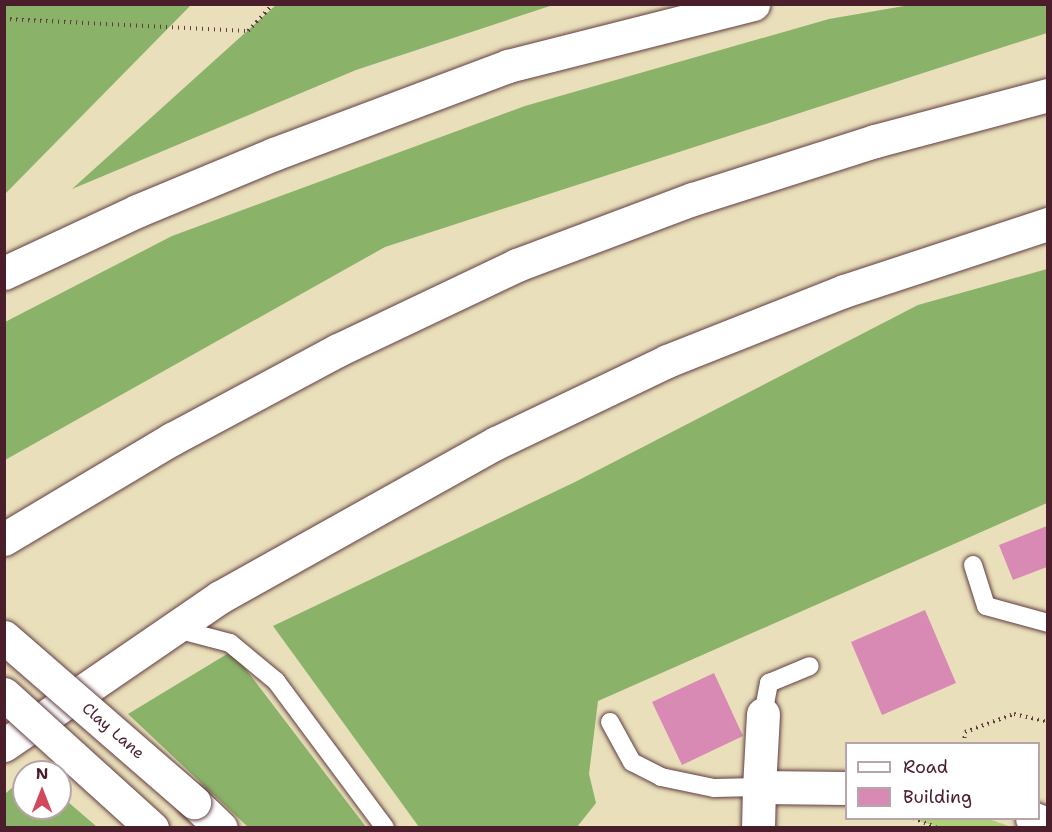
<!DOCTYPE html>
<style>
body{margin:0}
#map{position:relative;width:1052px;height:832px;overflow:hidden;background:#e9dfba;font-family:"Shantell Sans",sans-serif}
div>[style]{position:absolute}
.green>*{inset:0;background:#aed079}
.forest>*{inset:0;background:#8ab269}
.building>*{inset:0;background:#d88ab4}
.path>*{height:4px;margin-top:-2px;transform-origin:0;background:repeating-linear-gradient(90deg,#623c40 0 1.5px,transparent 0 6px)}
.roads{filter:drop-shadow(0 0 2px #623c40) drop-shadow(0 0 2px #623c40)}
.service>*{height:18px;margin:-9px;padding:0 9px;transform-origin:9px;border-radius:9px;background:#fff}
.minor>*{height:33px;margin:-16.5px;padding:0 16.5px;transform-origin:16.5px;border-radius:16.5px;background:#fff}
.primary>*{height:33px;margin:-16.5px;padding:0 16.5px;transform-origin:16.5px;border-radius:16.5px;background:#fff}
.trunk>*{height:33px;margin:-16.5px;padding:0 16.5px;transform-origin:16.5px;border-radius:16.5px;background:#fff}
.bridges{filter:drop-shadow(0 0 2px #623c40) drop-shadow(0 0 2px #623c40)}
.primary-bridge>*{height:33px;margin:-16.5px;padding:0 16.5px;transform-origin:16.5px;border-radius:16.5px;background:#fff}
span{translate:-50% -50%;white-space:nowrap;text-align:center;line-height:1.15;-webkit-text-stroke:5px #fff;paint-order:stroke}
.street-label{font-size:16px;color:#4a1f2b}
.frame{position:absolute;inset:0;border:6px solid #4a1f2b;pointer-events:none}
.legend{position:absolute;left:845px;top:742px;width:195px;height:78px;box-sizing:border-box;background:#fff;border:2px solid #b7a5aa;margin:0;padding:8px 10px;list-style:none;font-size:18px;color:#4a1f2b}
.legend li{display:flex;align-items:center;gap:12px;height:30px}
.legend b{width:30px;border:2px solid #b7a5aa}
.north{position:absolute;left:12px;top:760px;width:60px;height:60px;box-sizing:border-box;background:#fff;border:2px solid #b7a5aa;border-radius:50%;rotate:0deg;font-size:16px;font-weight:700;line-height:24px;text-align:center;color:#4a1f2b}
.north::after{content:'';display:block;margin:auto;width:21px;height:27px;background:#d1495b;clip-path:polygon(50% 0,100% 100%,50% 72%,0 100%)}
</style>
<div id="map">
<div class="green">
<div style="clip-path:polygon(913px 819px,989px 819px,1011px 827px,938px 827px)"></div>
</div>
<div class="forest">
<div style="clip-path:polygon(5px 4px,191px 5px,5px 194px,4px 5px)"></div>
<div style="clip-path:polygon(276px 5px,276px 4px,553px 5px,356px 70px,72px 189px)"></div>
<div style="clip-path:polygon(910px 5px,1047px 5px,1047px 33px,385px 247px,5px 460px,5px 322px,172px 236px,525px 106px,829px 19px)"></div>
<div style="clip-path:polygon(1047px 269px,1047px 503px,598px 701px,589px 774px,596px 803px,577px 827px,419px 827px,273px 626px,575px 482px,918px 305px)"></div>
<div style="clip-path:polygon(232px 651px,366px 827px,248px 827px,128px 714px)"></div>
<div style="clip-path:polygon(24px 777px,24px 808px,60px 808px,60px 795px,97px 827px,5px 827px,5px 794px)"></div>
</div>
<div class="building">
<div style="clip-path:polygon(1047px 526px,1047px 567px,1013px 580px,999px 545px)"></div>
<div style="clip-path:polygon(925px 610px,956px 683px,882px 715px,851px 642px)"></div>
<div style="clip-path:polygon(714px 673px,743px 736px,682px 765px,652px 702px)"></div>
</div>
<div class="path">
<div style="left:4px;top:19px;width:244px;rotate:2.8deg"></div>
<div style="left:248px;top:31px;width:37px;rotate:-47deg"></div>
<div style="left:964px;top:744px;width:12px;rotate:-85deg"></div>
<div style="left:965px;top:732px;width:52px;rotate:-20.2deg"></div>
<div style="left:1014px;top:714px;width:35px;rotate:13deg"></div>
<div style="left:913px;top:818px;width:27px;rotate:22deg"></div>
</div>
<div class="roads">
<div class="service">
<div style="left:973px;top:565px;width:43px;rotate:72.4deg"></div>
<div style="left:986px;top:606px;width:64px;rotate:15.3deg"></div>
<div style="left:173px;top:628px;width:59px;rotate:14.7deg"></div>
<div style="left:230px;top:643px;width:60px;rotate:39.6deg"></div>
<div style="left:276px;top:681px;width:183px;rotate:53.4deg"></div>
<div style="left:763px;top:714px;width:32px;rotate:-79deg"></div>
<div style="left:769px;top:683px;width:44px;rotate:-22.5deg"></div>
<div style="left:610px;top:722px;width:46px;rotate:61.2deg"></div>
<div style="left:632px;top:762px;width:33px;rotate:27deg"></div>
<div style="left:661px;top:777px;width:54px;rotate:11.7deg"></div>
<div style="left:714px;top:788px;width:45px;rotate:-1.3deg"></div>
</div>
<div class="minor">
<div style="left:763px;top:714px;width:73px;rotate:93.1deg"></div>
<div style="left:759px;top:787px;width:87px;rotate:0.7deg"></div>
<div style="left:1032px;top:818px;width:17px;rotate:21deg"></div>
<div style="left:758px;top:828px;width:41px;rotate:-88.6deg"></div>
</div>
<div class="primary">
<div style="left:194px;top:802px;width:37px;rotate:44deg"></div>
</div>
<div class="trunk">
<div style="left:4px;top:273px;width:147px;rotate:-25deg"></div>
<div style="left:137px;top:211px;width:148px;rotate:-22.6deg"></div>
<div style="left:274px;top:154px;width:250px;rotate:-20.6deg"></div>
<div style="left:508px;top:66px;width:253px;rotate:-14.2deg"></div>
<div style="left:4px;top:539px;width:196px;rotate:-30.8deg"></div>
<div style="left:172px;top:439px;width:188px;rotate:-28.2deg"></div>
<div style="left:338px;top:350px;width:198px;rotate:-25.4deg"></div>
<div style="left:517px;top:265px;width:188px;rotate:-20.6deg"></div>
<div style="left:693px;top:199px;width:191px;rotate:-17.7deg"></div>
<div style="left:875px;top:141px;width:179px;rotate:-14.9deg"></div>
<div style="left:4px;top:745px;width:262px;rotate:-34.4deg"></div>
<div style="left:220px;top:597px;width:316px;rotate:-29.2deg"></div>
<div style="left:496px;top:443px;width:190px;rotate:-25.6deg"></div>
<div style="left:667px;top:361px;width:190px;rotate:-21.6deg"></div>
<div style="left:844px;top:291px;width:215px;rotate:-18.2deg"></div>
</div>
</div>
<div class="bridges">
<div class="primary-bridge">
<div style="left:4px;top:637px;width:252px;rotate:41deg"></div>
<div style="left:4px;top:694px;width:200px;rotate:42.2deg"></div>
</div>
</div>
<div class="street-label">
<span style="left:113px;top:731px;rotate:41deg">Clay Lane</span>
</div>
<div class="frame"></div>
<ul class="legend">
<li><b style="height:8px;background:#fff"></b>Road</li>
<li><b style="height:16px;background:#d88ab4"></b>Building</li>
</ul>
<div class="north">N</div>
</div>
